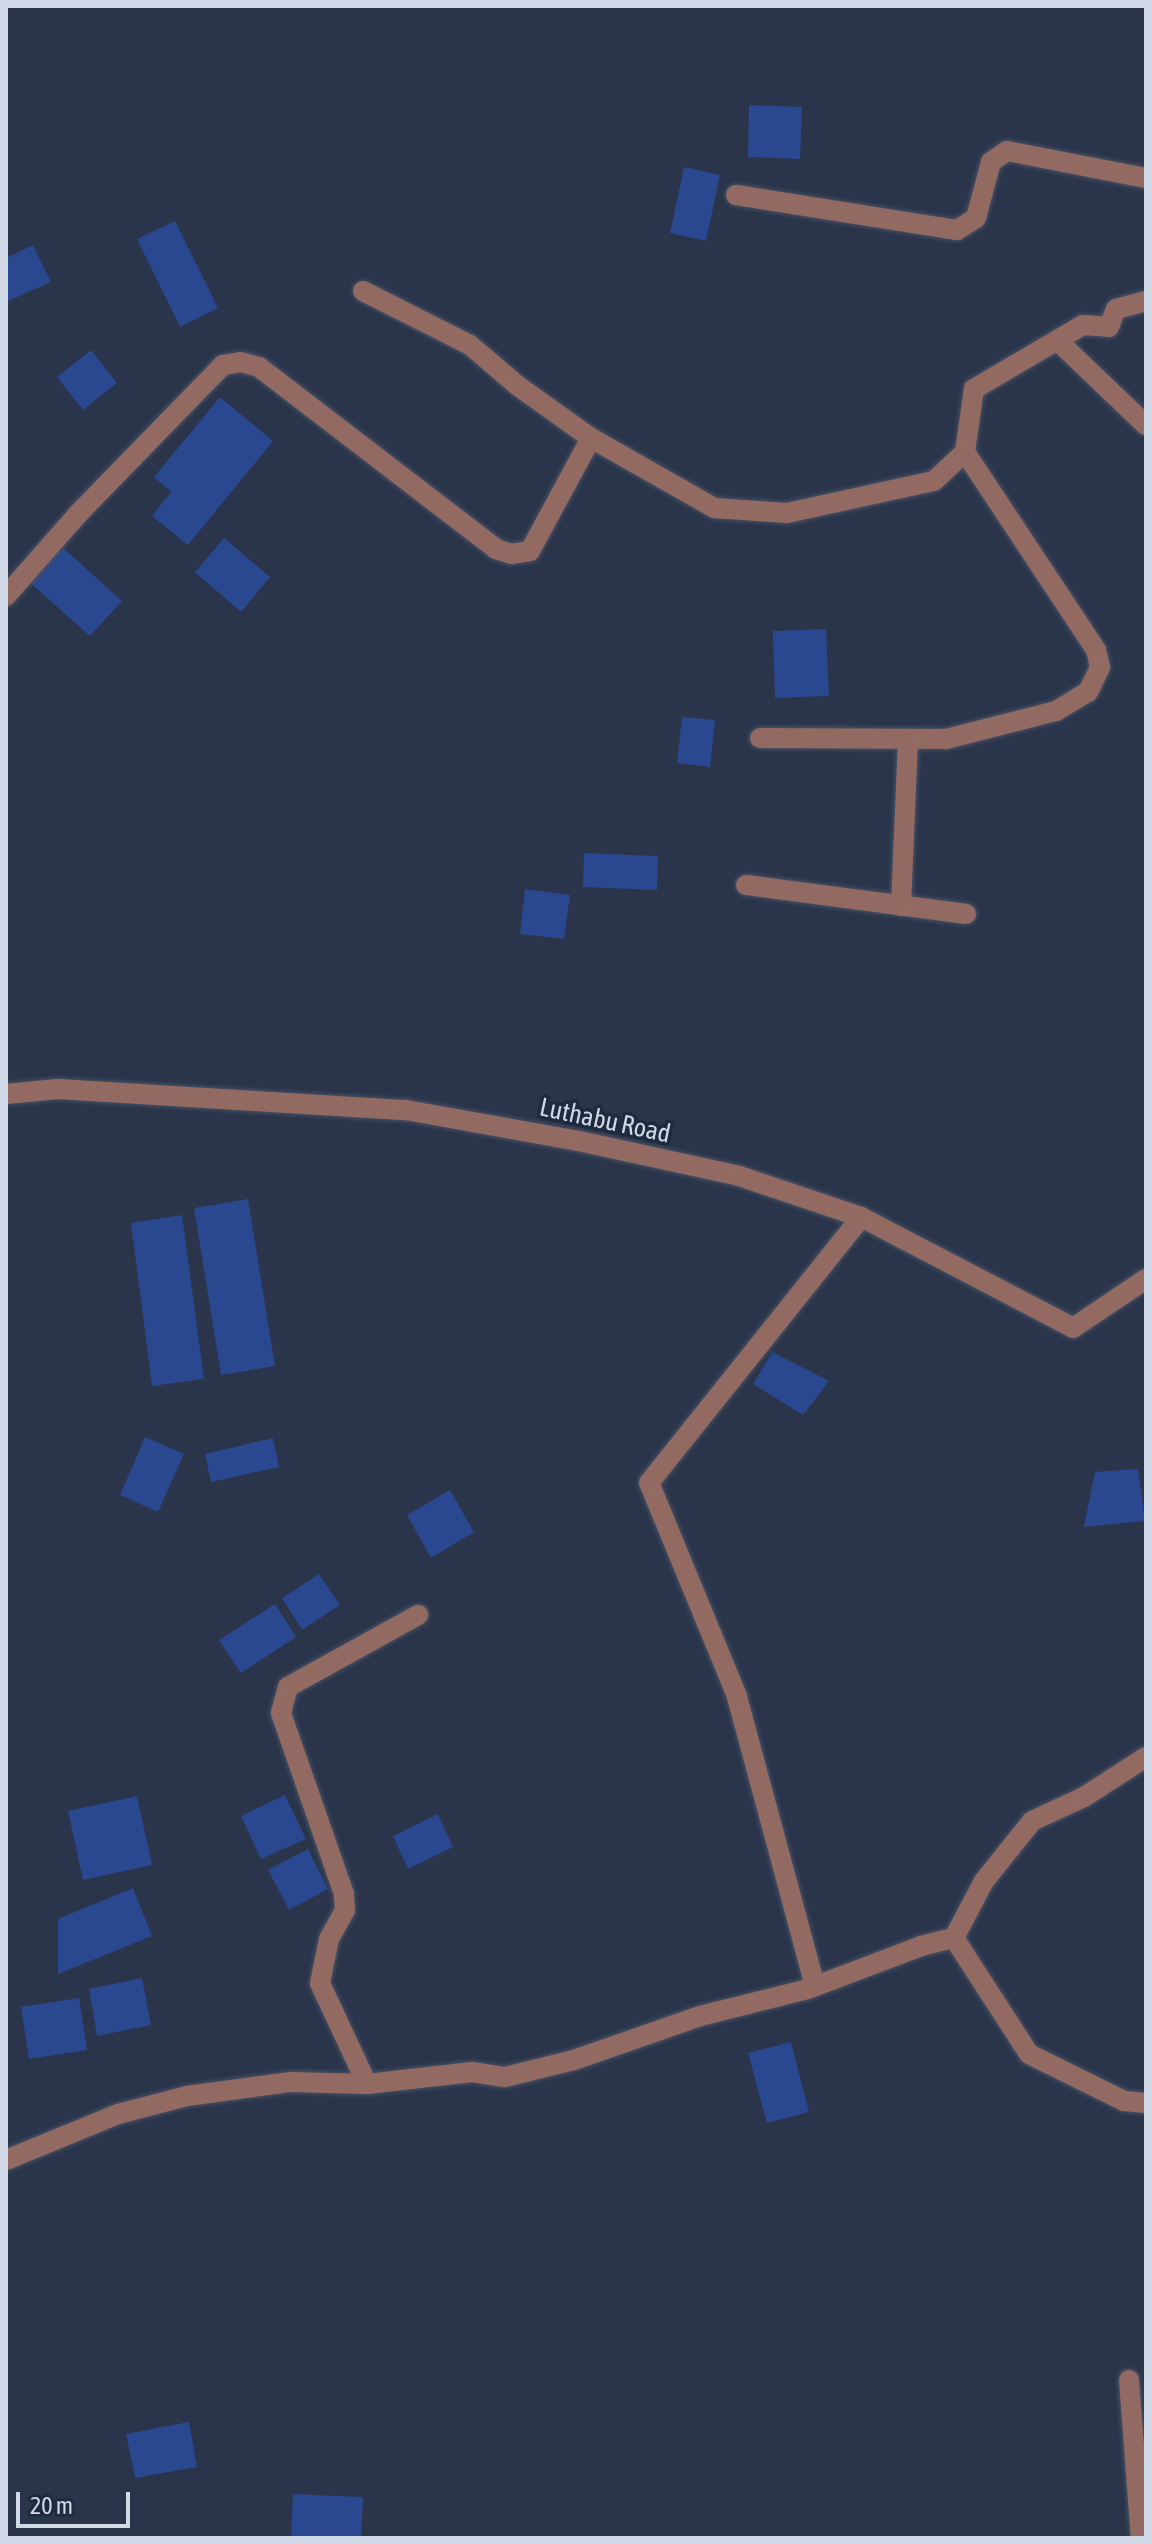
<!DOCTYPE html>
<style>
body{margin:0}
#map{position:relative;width:1152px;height:2544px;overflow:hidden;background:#2a344a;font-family:"Asap Condensed",sans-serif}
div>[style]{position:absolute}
.building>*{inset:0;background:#2a488f}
.roads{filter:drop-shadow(0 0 2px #485266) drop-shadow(0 0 2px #485266)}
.minor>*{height:20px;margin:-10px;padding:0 10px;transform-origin:10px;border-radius:10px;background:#936a62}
span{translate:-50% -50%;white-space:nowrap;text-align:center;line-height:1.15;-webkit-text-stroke:7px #202a3f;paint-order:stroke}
.street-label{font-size:26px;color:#d1d8e6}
.frame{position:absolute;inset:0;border:8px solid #d1d8e6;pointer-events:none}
.scale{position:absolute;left:16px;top:2492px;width:114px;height:36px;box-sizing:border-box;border:4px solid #d1d8e6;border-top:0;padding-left:10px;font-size:24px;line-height:28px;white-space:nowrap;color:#d1d8e6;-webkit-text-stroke:6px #202a3f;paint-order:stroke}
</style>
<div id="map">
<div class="building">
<div style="clip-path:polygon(749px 105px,802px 107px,800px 159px,748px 157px)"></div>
<div style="clip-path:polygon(684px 167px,720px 175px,706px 241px,670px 233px)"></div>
<div style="clip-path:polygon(175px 221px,218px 308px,180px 327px,137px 239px)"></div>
<div style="clip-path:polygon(33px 245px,51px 282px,6px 302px,6px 258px)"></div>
<div style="clip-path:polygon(91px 350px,117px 383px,83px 410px,57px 377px)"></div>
<div style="clip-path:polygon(220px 397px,273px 441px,188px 545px,152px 516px,171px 492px,154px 477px)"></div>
<div style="clip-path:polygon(224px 538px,270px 577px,241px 612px,195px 572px)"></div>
<div style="clip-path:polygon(60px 545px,122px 601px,90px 636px,28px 581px)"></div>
<div style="clip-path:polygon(826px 629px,829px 696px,775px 698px,773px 631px)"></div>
<div style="clip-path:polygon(682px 717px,715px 720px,710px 767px,677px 763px)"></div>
<div style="clip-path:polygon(584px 853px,658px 856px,657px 890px,583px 887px)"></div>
<div style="clip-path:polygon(525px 889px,570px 895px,564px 939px,520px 934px)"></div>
<div style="clip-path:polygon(248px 1199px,275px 1366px,221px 1375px,194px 1208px)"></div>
<div style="clip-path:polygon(182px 1215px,204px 1379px,152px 1386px,131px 1223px)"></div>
<div style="clip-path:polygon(772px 1352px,829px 1381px,803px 1415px,753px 1384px)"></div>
<div style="clip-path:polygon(145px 1437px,184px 1454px,158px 1512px,120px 1495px)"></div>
<div style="clip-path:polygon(273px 1438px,279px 1467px,211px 1482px,205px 1454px)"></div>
<div style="clip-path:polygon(1138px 1469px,1145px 1521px,1084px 1527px,1095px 1472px)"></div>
<div style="clip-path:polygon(450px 1490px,474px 1532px,431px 1558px,407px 1515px)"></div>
<div style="clip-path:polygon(319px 1574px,340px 1605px,302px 1630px,282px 1598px)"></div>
<div style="clip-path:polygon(275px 1604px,296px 1637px,241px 1673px,219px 1640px)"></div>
<div style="clip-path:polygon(285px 1795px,306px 1839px,261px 1859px,241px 1816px)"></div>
<div style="clip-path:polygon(137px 1796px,152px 1865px,83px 1880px,68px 1811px)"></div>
<div style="clip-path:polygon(438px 1814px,453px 1847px,408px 1869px,393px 1836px)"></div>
<div style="clip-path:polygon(308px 1849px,328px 1889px,289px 1910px,268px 1870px)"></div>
<div style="clip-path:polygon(133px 1888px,152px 1936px,58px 1974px,58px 1919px)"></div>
<div style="clip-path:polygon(142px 1978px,151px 2025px,97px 2036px,89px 1989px)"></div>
<div style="clip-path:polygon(79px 1998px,87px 2050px,29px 2059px,21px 2007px)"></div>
<div style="clip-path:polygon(791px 2042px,809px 2112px,767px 2123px,748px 2053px)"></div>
<div style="clip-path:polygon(189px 2422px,197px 2467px,135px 2478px,126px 2434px)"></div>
<div style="clip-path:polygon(293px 2494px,363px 2497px,361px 2538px,291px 2538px)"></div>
</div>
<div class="roads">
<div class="minor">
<div style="left:736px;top:195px;width:224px;rotate:9deg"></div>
<div style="left:957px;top:230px;width:22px;rotate:-32deg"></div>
<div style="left:976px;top:218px;width:58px;rotate:-75deg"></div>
<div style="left:991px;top:162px;width:19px;rotate:-35deg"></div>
<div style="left:1007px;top:151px;width:142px;rotate:11deg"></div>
<div style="left:363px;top:291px;width:120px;rotate:26.8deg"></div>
<div style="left:470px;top:345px;width:63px;rotate:40.5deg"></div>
<div style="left:518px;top:386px;width:90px;rotate:35.5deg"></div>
<div style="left:591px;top:438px;width:142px;rotate:29.6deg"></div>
<div style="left:714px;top:508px;width:73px;rotate:3.9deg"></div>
<div style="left:787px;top:513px;width:150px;rotate:-12.3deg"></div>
<div style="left:934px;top:481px;width:42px;rotate:-43.1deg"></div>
<div style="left:965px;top:452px;width:64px;rotate:-81.9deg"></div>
<div style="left:974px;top:389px;width:126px;rotate:-30.4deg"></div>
<div style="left:1083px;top:325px;width:26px;rotate:4deg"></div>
<div style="left:1109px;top:327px;width:19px;rotate:-69deg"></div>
<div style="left:1116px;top:309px;width:31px;rotate:-15deg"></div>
<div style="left:1059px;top:342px;width:120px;rotate:43.7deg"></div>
<div style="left:6px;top:596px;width:109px;rotate:-48.7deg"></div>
<div style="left:78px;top:514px;width:208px;rotate:-45.8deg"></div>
<div style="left:223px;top:365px;width:18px;rotate:-9deg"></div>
<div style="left:241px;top:362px;width:19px;rotate:16deg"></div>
<div style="left:259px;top:367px;width:299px;rotate:37.5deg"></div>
<div style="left:496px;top:549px;width:16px;rotate:18deg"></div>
<div style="left:511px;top:554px;width:19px;rotate:-9deg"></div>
<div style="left:530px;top:551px;width:128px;rotate:-61.6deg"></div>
<div style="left:760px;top:738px;width:186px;rotate:0.3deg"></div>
<div style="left:946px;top:739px;width:114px;rotate:-14.3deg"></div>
<div style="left:1056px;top:711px;width:37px;rotate:-31deg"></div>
<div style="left:1088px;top:692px;width:28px;rotate:-64deg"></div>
<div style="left:1100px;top:667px;width:17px;rotate:-103deg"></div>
<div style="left:1096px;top:650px;width:237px;rotate:-123.5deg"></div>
<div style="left:746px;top:885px;width:222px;rotate:7.5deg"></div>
<div style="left:901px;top:906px;width:167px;rotate:-87.6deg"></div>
<div style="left:6px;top:1094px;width:52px;rotate:-5.5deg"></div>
<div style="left:58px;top:1089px;width:349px;rotate:3.5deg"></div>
<div style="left:406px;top:1110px;width:176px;rotate:10.2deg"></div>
<div style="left:579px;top:1141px;width:164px;rotate:12.3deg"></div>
<div style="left:739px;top:1176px;width:129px;rotate:18.6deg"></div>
<div style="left:861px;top:1217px;width:239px;rotate:27.6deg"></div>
<div style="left:1073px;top:1328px;width:88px;rotate:-33.9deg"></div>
<div style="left:954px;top:1938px;width:64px;rotate:-62.2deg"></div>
<div style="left:984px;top:1881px;width:77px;rotate:-51.3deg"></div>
<div style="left:1032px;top:1821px;width:57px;rotate:-24.8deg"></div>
<div style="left:1084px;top:1797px;width:74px;rotate:-32.8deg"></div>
<div style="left:815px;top:1986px;width:300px;rotate:-105.1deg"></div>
<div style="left:737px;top:1696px;width:230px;rotate:-112.4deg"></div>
<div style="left:649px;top:1483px;width:340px;rotate:-51.4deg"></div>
<div style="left:367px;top:2084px;width:111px;rotate:-115deg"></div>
<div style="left:320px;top:1983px;width:45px;rotate:-78.4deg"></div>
<div style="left:329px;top:1939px;width:33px;rotate:-61deg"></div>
<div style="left:345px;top:1910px;width:16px;rotate:-94deg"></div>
<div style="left:344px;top:1894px;width:192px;rotate:-109.2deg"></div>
<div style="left:281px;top:1713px;width:27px;rotate:-75deg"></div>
<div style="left:288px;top:1687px;width:149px;rotate:-29deg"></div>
<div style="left:6px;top:2160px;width:121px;rotate:-22.3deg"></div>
<div style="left:118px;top:2114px;width:71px;rotate:-14.6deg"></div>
<div style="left:187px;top:2096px;width:105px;rotate:-7.7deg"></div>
<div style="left:291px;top:2082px;width:76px;rotate:1.5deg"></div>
<div style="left:367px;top:2084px;width:106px;rotate:-6.5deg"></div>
<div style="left:472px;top:2072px;width:33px;rotate:9deg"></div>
<div style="left:505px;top:2077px;width:71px;rotate:-13.8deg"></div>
<div style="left:574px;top:2060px;width:133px;rotate:-19.2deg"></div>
<div style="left:700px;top:2016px;width:111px;rotate:-14deg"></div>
<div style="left:808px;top:1989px;width:121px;rotate:-20.8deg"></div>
<div style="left:921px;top:1946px;width:34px;rotate:-14deg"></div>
<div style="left:954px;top:1938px;width:138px;rotate:57.1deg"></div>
<div style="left:1029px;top:2054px;width:106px;rotate:26.3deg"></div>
<div style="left:1124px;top:2101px;width:22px;rotate:5deg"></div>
<div style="left:1129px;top:2380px;width:158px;rotate:85.7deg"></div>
</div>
</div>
<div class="street-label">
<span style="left:605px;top:1121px;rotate:12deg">Luthabu Road</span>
</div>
<div class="frame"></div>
<div class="scale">20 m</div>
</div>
